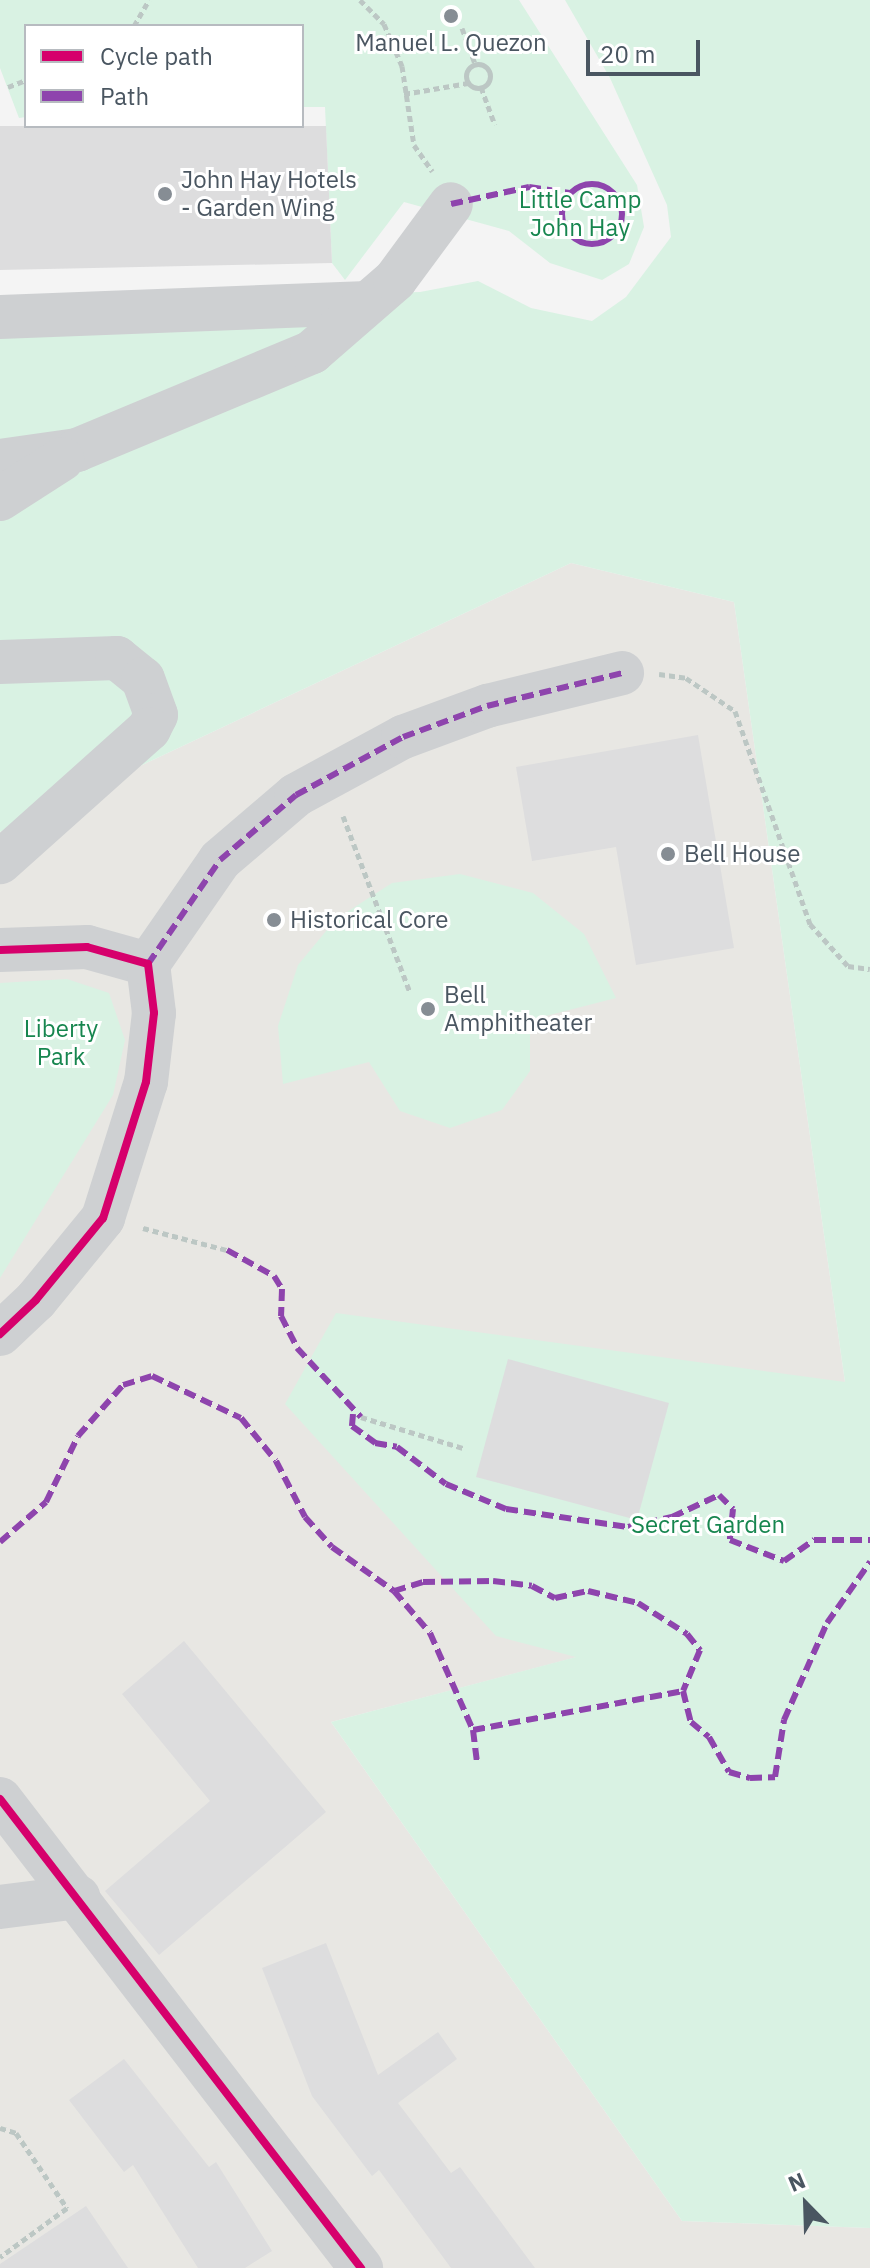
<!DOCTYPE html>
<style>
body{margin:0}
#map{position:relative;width:870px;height:2268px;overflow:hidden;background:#f4f4f4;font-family:"IBM Plex Sans",sans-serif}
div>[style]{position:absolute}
.commercial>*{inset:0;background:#e8e7e3}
.green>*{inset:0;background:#d9f2e3}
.building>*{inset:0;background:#ddddde}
.path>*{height:5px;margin-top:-2.5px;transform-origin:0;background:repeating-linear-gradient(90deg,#bcc7c4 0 6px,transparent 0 10px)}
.path>.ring{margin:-2.5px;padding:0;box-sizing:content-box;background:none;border:5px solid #bcc7c4;border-radius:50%}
.minor>*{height:44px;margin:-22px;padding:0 22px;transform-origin:22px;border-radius:22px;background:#ced0d2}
.quiet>*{height:6px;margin-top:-3px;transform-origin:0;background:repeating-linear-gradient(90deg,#8e44ad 0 12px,transparent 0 18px)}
.quiet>.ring{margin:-3px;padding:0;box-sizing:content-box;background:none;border:6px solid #8e44ad;border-radius:50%}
.cycleway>*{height:8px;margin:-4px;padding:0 4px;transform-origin:4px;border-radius:4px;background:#d6006c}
.dots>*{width:22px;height:22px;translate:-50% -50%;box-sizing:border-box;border:4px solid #fff;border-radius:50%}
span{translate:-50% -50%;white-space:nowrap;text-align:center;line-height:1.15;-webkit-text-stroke:6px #fff;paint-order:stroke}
.poi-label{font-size:24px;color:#4a5661}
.left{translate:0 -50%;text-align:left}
.park-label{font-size:24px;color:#17864f}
.legend{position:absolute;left:24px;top:24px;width:280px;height:104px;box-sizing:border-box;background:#fff;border:2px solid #b7bbc0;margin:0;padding:10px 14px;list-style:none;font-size:24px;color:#4a5661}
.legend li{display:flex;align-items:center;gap:16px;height:40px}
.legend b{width:40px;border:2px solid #b7bbc0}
.north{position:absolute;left:766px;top:2164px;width:80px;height:80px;-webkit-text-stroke:6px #fff;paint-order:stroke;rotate:337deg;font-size:22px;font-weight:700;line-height:32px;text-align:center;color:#4a5661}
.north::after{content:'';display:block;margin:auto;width:28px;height:36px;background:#4a5661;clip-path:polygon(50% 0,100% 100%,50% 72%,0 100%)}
.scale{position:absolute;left:586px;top:40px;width:114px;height:36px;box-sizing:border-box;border:4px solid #4a5661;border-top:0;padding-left:10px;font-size:24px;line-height:28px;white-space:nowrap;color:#4a5661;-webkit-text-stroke:6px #fff;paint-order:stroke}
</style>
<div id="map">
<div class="commercial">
<div style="clip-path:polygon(571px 563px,734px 602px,845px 1382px,771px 1606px,331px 1722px,682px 2221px,870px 2228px,870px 2268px,0 2268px,0 832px)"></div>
</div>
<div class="green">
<div style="clip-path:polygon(0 0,519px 0,637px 185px,644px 227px,629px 264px,602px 280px,550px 263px,509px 231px,404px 202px,345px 280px,332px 263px,325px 107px,302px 107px,302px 26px,26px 26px,26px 117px,19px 118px,0 68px)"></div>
<div style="clip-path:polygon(565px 0,870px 0,870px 2228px,682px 2221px,331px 1722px,576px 1657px,496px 1636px,285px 1404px,336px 1313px,845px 1382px,734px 602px,571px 563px,0 832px,0 304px,420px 292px,478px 281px,531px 308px,592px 321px,626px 297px,671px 237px,667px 205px,610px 78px)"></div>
<div style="clip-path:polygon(460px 874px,533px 893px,584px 934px,616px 998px,530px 1020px,530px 1071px,502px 1110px,450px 1128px,400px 1111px,369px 1062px,283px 1084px,278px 1026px,298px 965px,336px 919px,392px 883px)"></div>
<div style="clip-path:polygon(67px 979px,109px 993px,125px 1040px,113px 1095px,0 1278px,0 983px)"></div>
</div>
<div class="building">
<div style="clip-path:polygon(0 126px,326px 126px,332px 263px,0 270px)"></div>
<div style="clip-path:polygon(698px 735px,734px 948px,636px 965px,616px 847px,532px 861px,516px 767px)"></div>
<div style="clip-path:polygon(508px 1359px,669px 1403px,637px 1520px,476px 1477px)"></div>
<div style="clip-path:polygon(184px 1641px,326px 1812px,159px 1955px,105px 1891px,210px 1801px,122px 1694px)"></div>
<div style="clip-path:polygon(326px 1943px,378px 2075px,438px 2032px,457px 2059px,398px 2103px,451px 2173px,460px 2167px,535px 2268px,451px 2268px,379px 2170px,372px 2176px,312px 2096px,262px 1968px)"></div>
<div style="clip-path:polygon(124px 2059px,209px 2167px,216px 2162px,272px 2251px,245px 2268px,198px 2268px,133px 2165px,124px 2172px,69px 2100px)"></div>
<div style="clip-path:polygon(86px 2206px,128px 2268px,0 2268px,0 2264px)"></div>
</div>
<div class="path">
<div style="left:360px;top:0;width:34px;rotate:45deg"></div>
<div style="left:384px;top:24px;width:46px;rotate:66.8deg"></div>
<div style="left:402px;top:66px;width:80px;rotate:81.4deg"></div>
<div style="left:414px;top:145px;width:32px;rotate:55deg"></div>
<div style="left:134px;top:26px;width:30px;rotate:-60deg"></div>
<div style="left:462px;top:28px;width:38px;rotate:70deg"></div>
<div class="ring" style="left:466px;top:64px;width:19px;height:19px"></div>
<div style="left:8px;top:87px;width:19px;rotate:-21deg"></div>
<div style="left:481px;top:87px;width:40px;rotate:69.8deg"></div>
<div style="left:404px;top:94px;width:65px;rotate:-9.8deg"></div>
<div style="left:659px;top:674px;width:27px;rotate:8deg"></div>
<div style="left:686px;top:678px;width:59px;rotate:34deg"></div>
<div style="left:735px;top:711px;width:226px;rotate:70.6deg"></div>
<div style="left:810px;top:924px;width:57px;rotate:47.9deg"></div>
<div style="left:848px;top:966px;width:22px;rotate:8deg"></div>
<div style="left:343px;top:816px;width:188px;rotate:69.2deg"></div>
<div style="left:143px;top:1228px;width:87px;rotate:14.7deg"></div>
<div style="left:361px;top:1417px;width:107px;rotate:16.9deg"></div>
<div style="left:0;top:2128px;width:17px;rotate:17deg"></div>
<div style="left:16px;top:2133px;width:91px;rotate:55.8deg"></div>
<div style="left:67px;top:2208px;width:83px;rotate:143.8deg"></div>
</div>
<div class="minor">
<div style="left:0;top:317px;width:368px;rotate:-2.2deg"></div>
<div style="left:0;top:461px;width:78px;rotate:-8.1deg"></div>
<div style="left:77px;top:450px;width:255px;rotate:-22.6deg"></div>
<div style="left:312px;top:352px;width:110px;rotate:-40.9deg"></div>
<div style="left:395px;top:280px;width:94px;rotate:-53.6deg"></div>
<div style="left:0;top:499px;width:74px;rotate:-32.8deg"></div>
<div style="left:0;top:662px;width:117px;rotate:-2deg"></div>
<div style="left:117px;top:658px;width:33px;rotate:39deg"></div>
<div style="left:143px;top:679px;width:38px;rotate:70deg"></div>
<div style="left:156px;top:715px;width:16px;rotate:117deg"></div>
<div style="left:149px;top:729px;width:200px;rotate:138.2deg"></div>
<div style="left:0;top:950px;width:87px;rotate:-2deg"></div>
<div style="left:87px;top:947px;width:63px;rotate:15.6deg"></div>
<div style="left:0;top:1334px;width:50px;rotate:-43.4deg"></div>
<div style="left:36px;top:1300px;width:106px;rotate:-50.7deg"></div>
<div style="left:103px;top:1218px;width:143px;rotate:-72.5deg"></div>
<div style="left:146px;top:1082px;width:69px;rotate:-83.4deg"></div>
<div style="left:154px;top:1013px;width:49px;rotate:-97deg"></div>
<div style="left:148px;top:964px;width:126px;rotate:-55.3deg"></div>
<div style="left:220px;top:860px;width:100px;rotate:-40.5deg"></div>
<div style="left:296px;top:795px;width:122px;rotate:-28.5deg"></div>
<div style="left:403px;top:737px;width:90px;rotate:-20.3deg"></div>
<div style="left:487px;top:706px;width:139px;rotate:-13.7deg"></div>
<div style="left:0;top:1799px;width:592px;rotate:52.41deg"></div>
<div style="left:0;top:1907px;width:79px;rotate:-7.3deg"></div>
</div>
<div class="quiet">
<div class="ring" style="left:562px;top:184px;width:54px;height:54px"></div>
<div style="left:451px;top:204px;width:80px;rotate:-12.3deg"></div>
<div style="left:529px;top:187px;width:41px;rotate:8.3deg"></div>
<div style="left:148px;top:964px;width:126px;rotate:-55.3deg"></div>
<div style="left:220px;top:860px;width:100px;rotate:-40.5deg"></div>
<div style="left:296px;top:795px;width:122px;rotate:-28.5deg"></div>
<div style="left:403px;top:737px;width:90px;rotate:-20.3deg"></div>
<div style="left:487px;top:706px;width:139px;rotate:-13.7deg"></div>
<div style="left:227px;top:1250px;width:54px;rotate:29deg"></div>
<div style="left:274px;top:1276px;width:15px;rotate:58deg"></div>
<div style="left:282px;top:1289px;width:27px;rotate:92deg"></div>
<div style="left:281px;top:1316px;width:36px;rotate:63deg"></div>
<div style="left:297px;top:1348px;width:94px;rotate:47.2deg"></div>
<div style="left:353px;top:1414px;width:12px;rotate:95deg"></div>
<div style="left:352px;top:1426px;width:29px;rotate:36deg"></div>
<div style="left:375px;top:1443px;width:22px;rotate:10deg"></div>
<div style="left:397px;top:1447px;width:61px;rotate:37.1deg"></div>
<div style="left:446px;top:1484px;width:65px;rotate:22.6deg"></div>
<div style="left:506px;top:1509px;width:123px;rotate:8.4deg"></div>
<div style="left:628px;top:1527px;width:45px;rotate:-12.8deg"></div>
<div style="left:672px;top:1517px;width:52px;rotate:-25.1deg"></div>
<div style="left:719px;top:1495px;width:20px;rotate:45deg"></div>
<div style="left:733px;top:1509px;width:31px;rotate:96deg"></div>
<div style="left:730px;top:1540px;width:58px;rotate:21.3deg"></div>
<div style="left:784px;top:1561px;width:37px;rotate:-35deg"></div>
<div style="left:814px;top:1540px;width:56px"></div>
<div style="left:0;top:1542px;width:61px;rotate:-41deg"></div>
<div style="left:46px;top:1502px;width:73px;rotate:-64.1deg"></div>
<div style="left:78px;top:1436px;width:68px;rotate:-48.6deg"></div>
<div style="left:123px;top:1385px;width:30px;rotate:-17deg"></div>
<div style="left:152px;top:1376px;width:98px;rotate:25.3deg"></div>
<div style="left:241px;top:1418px;width:55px;rotate:50.9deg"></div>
<div style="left:276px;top:1461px;width:63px;rotate:62.6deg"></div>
<div style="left:305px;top:1517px;width:40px;rotate:48deg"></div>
<div style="left:332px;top:1547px;width:76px;rotate:35.4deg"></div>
<div style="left:394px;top:1591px;width:30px;rotate:-17deg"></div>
<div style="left:423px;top:1582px;width:70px;rotate:-0.8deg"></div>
<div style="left:493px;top:1581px;width:39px;rotate:7deg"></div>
<div style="left:532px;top:1586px;width:26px;rotate:28deg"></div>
<div style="left:555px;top:1598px;width:34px;rotate:-12deg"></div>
<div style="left:588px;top:1591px;width:51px;rotate:13.5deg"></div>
<div style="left:638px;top:1603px;width:58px;rotate:32.3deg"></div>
<div style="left:687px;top:1634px;width:21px;rotate:51deg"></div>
<div style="left:700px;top:1650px;width:44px;rotate:112.5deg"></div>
<div style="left:683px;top:1691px;width:32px;rotate:76deg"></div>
<div style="left:691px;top:1722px;width:23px;rotate:40deg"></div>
<div style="left:709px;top:1737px;width:40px;rotate:60.3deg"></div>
<div style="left:729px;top:1772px;width:22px;rotate:16deg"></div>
<div style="left:750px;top:1778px;width:25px;rotate:-2deg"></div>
<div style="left:775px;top:1777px;width:58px;rotate:-81deg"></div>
<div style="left:784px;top:1720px;width:106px;rotate:-66.1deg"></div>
<div style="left:827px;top:1623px;width:75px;rotate:-54.8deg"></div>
<div style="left:394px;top:1591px;width:55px;rotate:49.4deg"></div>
<div style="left:430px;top:1633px;width:106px;rotate:66.1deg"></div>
<div style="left:473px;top:1730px;width:214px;rotate:-10.5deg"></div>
<div style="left:473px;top:1730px;width:35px;rotate:83deg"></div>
</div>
<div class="cycleway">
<div style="left:0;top:950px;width:87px;rotate:-2deg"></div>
<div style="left:87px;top:947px;width:63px;rotate:15.6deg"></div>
<div style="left:148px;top:964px;width:49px;rotate:83deg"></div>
<div style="left:154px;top:1013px;width:69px;rotate:96.6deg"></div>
<div style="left:146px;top:1082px;width:143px;rotate:107.5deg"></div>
<div style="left:103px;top:1218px;width:106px;rotate:129.3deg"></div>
<div style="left:36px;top:1300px;width:50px;rotate:136.6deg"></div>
<div style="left:0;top:1799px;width:592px;rotate:52.41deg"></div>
</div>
<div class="dots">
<div style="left:451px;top:16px;background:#868d94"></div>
<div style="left:165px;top:194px;background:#868d94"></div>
<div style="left:668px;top:854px;background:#868d94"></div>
<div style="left:274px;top:920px;background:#868d94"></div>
<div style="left:428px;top:1009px;background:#868d94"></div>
</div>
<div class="poi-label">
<span style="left:451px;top:43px">Manuel L. Quezon</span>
<span class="left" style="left:181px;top:194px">John Hay Hotels<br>- Garden Wing</span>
<span class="left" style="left:684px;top:854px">Bell House</span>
<span class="left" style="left:290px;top:920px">Historical Core</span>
<span class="left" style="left:444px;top:1009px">Bell<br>Amphitheater</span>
</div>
<div class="park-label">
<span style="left:580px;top:214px">Little Camp<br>John Hay</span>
<span style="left:61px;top:1043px">Liberty<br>Park</span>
<span style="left:708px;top:1525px">Secret Garden</span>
</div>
<ul class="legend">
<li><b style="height:10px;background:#d6006c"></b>Cycle path</li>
<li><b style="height:10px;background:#8e44ad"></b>Path</li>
</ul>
<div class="north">N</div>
<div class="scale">20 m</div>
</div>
